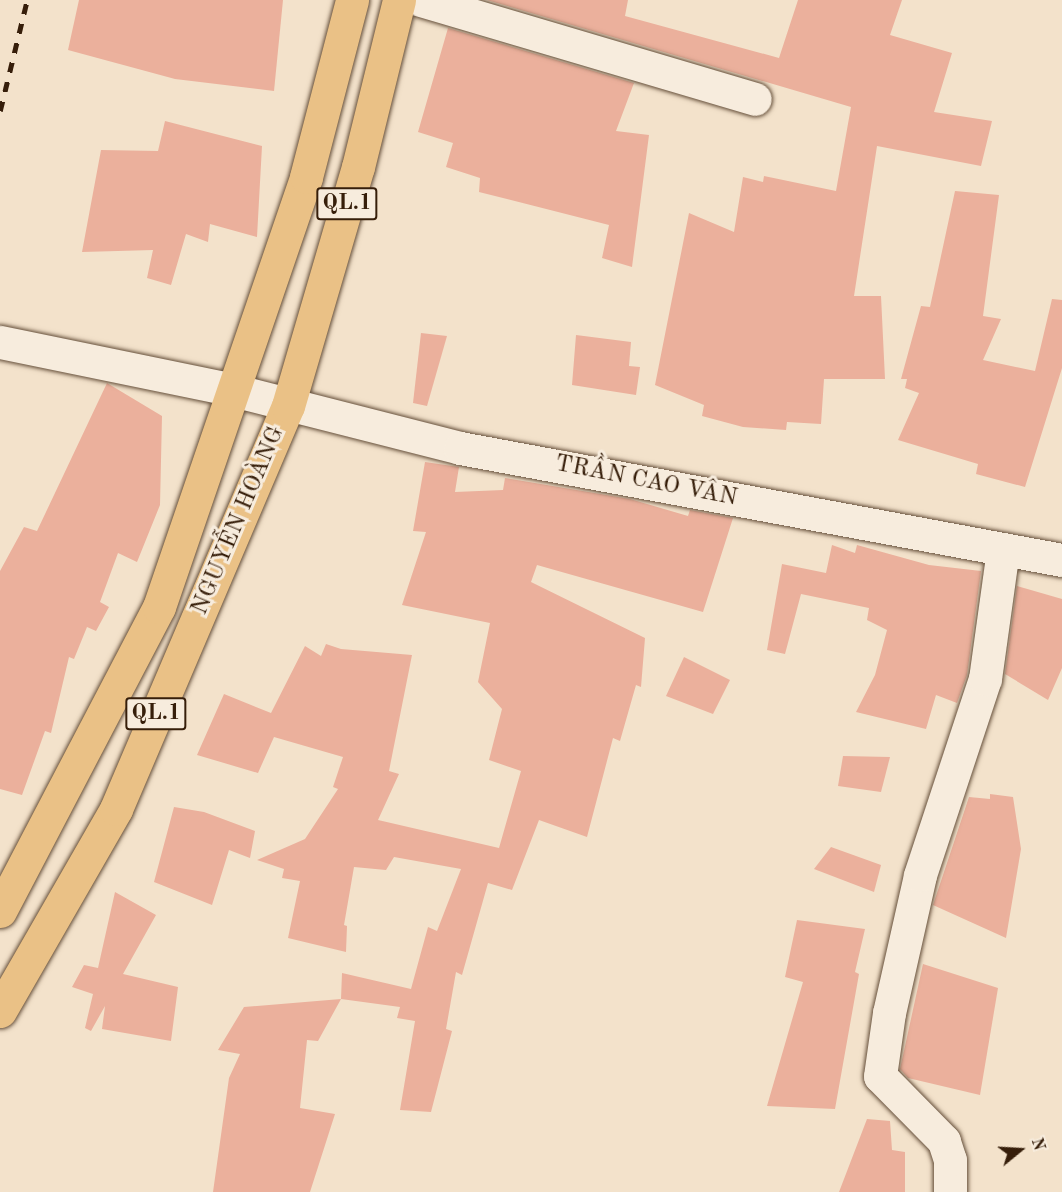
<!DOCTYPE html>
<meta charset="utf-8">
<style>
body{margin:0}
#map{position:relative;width:1062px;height:1192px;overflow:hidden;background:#f3e2cb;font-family:"Old Standard TT",serif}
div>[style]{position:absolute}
.building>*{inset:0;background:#ebb09c}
.roads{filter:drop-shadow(0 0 2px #654f3a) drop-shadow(0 0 2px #654f3a)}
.minor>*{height:33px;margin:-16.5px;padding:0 16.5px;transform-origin:16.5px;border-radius:16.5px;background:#f7ecdd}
.secondary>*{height:33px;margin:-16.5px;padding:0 16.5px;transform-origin:16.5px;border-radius:16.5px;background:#f7ecdd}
.trunk>*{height:33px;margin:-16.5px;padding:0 16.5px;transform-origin:16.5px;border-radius:16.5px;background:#eac186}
.rail>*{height:4.5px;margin-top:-2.25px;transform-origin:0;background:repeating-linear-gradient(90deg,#361e0a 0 10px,transparent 0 20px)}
span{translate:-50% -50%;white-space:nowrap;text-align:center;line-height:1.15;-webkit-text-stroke:6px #f7ecdd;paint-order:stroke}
.shield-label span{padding:2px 4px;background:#f7ecdd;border:2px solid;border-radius:4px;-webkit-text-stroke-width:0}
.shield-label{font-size:22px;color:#361e0a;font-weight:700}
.street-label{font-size:24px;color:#361e0a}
.north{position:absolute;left:990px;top:1120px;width:60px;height:60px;-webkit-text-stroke:4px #f7ecdd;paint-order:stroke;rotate:72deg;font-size:16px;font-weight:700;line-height:24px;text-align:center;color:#361e0a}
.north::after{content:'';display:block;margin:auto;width:21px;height:27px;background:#361e0a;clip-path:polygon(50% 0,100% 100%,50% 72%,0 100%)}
</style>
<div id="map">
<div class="building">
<div style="clip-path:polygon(79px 0,283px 0,274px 91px,175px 79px,68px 50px)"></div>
<div style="clip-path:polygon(487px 0,628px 0,625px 16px,779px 58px,798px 0,902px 0,890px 35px,952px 53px,934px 112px,992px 121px,981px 166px,877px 146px,854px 296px,881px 296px,885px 379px,824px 379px,821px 424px,787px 422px,786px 430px,743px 427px,702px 416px,704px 405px,655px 385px,689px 213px,734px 232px,743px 177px,763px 182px,764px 176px,836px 191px,851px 107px)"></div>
<div style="clip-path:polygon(448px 28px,634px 83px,616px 131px,649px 135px,632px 267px,602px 258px,609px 225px,479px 192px,480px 178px,446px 167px,453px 143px,418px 132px)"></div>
<div style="clip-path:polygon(165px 121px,262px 146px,257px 237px,210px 224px,208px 242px,186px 234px,171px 285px,147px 278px,153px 250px,82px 252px,101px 150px,158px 151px)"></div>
<div style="clip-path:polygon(955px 191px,999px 195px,983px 316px,1001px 319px,983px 360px,1035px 371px,1052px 299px,1062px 300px,1062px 368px,1025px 487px,976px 474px,978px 464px,898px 440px,919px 393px,905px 388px,907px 379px,901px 379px,921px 306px,930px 307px)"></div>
<div style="clip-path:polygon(421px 333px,447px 336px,427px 406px,413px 403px)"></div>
<div style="clip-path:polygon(576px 335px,631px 342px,629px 366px,640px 367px,636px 395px,572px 385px)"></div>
<div style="clip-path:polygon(107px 383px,162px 416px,160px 505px,137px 562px,118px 553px,100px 602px,109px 607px,96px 631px,87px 627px,74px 659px,69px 657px,51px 733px,45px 731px,22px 795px,0 789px,0 571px,24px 527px,37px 531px)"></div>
<div style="clip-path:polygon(425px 462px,459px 467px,455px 492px,503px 490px,505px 478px,630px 499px,688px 516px,690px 510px,733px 518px,703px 612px,537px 565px,531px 582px,645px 638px,641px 687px,636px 685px,620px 741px,613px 738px,587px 837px,539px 820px,512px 890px,488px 883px,462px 975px,456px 972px,446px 1029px,452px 1031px,431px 1112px,400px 1110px,415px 1021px,397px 1018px,400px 1007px,341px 999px,342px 973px,411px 989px,428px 927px,437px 931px,461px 869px,394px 857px,386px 870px,354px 867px,344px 925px,347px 926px,346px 952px,288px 938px,300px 881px,282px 878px,284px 869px,257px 860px,305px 839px,338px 789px,333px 787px,343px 757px,274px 737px,258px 773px,197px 755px,224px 694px,271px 713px,305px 646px,321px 656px,326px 644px,341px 649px,412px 655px,389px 771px,399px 774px,378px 820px,499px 848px,521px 771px,489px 760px,502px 709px,478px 682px,490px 623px,402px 605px,426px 532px,413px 531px)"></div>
<div style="clip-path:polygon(832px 545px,855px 553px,857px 545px,929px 565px,981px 571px,967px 675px,957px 703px,936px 695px,926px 729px,856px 712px,875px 675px,887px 630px,867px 620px,869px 608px,801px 594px,785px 654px,767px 650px,782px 564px,826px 573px)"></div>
<div style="clip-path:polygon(1017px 586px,1062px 599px,1062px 668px,1048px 700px,1005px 674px)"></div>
<div style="clip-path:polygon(684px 657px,730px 680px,713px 714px,666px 696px)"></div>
<div style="clip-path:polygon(843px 756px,890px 757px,881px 792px,838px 786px)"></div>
<div style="clip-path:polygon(990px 794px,1013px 797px,1021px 849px,1006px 938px,933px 905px,969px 797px,990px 799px)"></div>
<div style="clip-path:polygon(174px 807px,204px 812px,255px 831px,250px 858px,229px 850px,212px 905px,154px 882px)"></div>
<div style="clip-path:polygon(831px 847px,881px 865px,874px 892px,814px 869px)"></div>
<div style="clip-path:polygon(115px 892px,156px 915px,123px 974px,178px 987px,171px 1041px,102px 1029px,105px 1006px,91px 1031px,85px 1028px,93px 994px,72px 987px,84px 965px,98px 968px)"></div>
<div style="clip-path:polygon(797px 920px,865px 929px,855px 972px,859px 974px,835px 1109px,767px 1106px,803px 982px,785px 977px)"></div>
<div style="clip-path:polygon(923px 964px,998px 988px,980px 1095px,908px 1078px,900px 1069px)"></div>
<div style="clip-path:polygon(341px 999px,318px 1041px,307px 1040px,300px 1108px,335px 1114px,310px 1192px,213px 1192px,229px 1078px,240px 1054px,218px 1050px,244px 1007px)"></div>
<div style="clip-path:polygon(867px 1119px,890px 1121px,892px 1150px,905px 1152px,905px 1192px,839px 1192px)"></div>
</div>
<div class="roads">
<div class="minor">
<div style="left:421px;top:0;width:348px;rotate:16.5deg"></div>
<div style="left:950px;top:1192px;width:32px;rotate:-90deg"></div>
<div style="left:950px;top:1160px;width:20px;rotate:-108deg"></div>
<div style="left:944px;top:1141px;width:91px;rotate:-134.6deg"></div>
<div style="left:880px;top:1076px;width:64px;rotate:-81.9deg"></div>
<div style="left:889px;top:1013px;width:141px;rotate:-77.3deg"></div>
<div style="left:920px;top:875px;width:206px;rotate:-71.7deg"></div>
<div style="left:985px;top:679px;width:131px;rotate:-82.1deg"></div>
</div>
<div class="secondary">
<div style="left:0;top:342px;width:238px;rotate:11.6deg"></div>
<div style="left:233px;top:390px;width:234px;rotate:14.3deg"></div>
<div style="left:460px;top:448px;width:612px;rotate:10.54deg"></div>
</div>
<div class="trunk">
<div style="left:0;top:911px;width:343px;rotate:-62.4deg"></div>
<div style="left:159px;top:607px;width:454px;rotate:-71.1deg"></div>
<div style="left:306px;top:177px;width:183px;rotate:-75.4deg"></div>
<div style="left:0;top:1011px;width:233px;rotate:-60.1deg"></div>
<div style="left:116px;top:809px;width:438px;rotate:-66.9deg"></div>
<div style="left:288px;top:406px;width:249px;rotate:-73.7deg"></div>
<div style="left:358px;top:167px;width:172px;rotate:-76.2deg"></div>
</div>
</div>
<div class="rail">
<div style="left:0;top:111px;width:114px;rotate:-76.3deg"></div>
</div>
<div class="shield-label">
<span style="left:347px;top:204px">QL.1</span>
<span style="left:156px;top:714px">QL.1</span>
</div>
<div class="street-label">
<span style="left:646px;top:482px;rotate:11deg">TRẦN CAO VÂN</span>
<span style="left:239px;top:521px;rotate:-67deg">NGUYỄN HOÀNG</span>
</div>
<div class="north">N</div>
</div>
